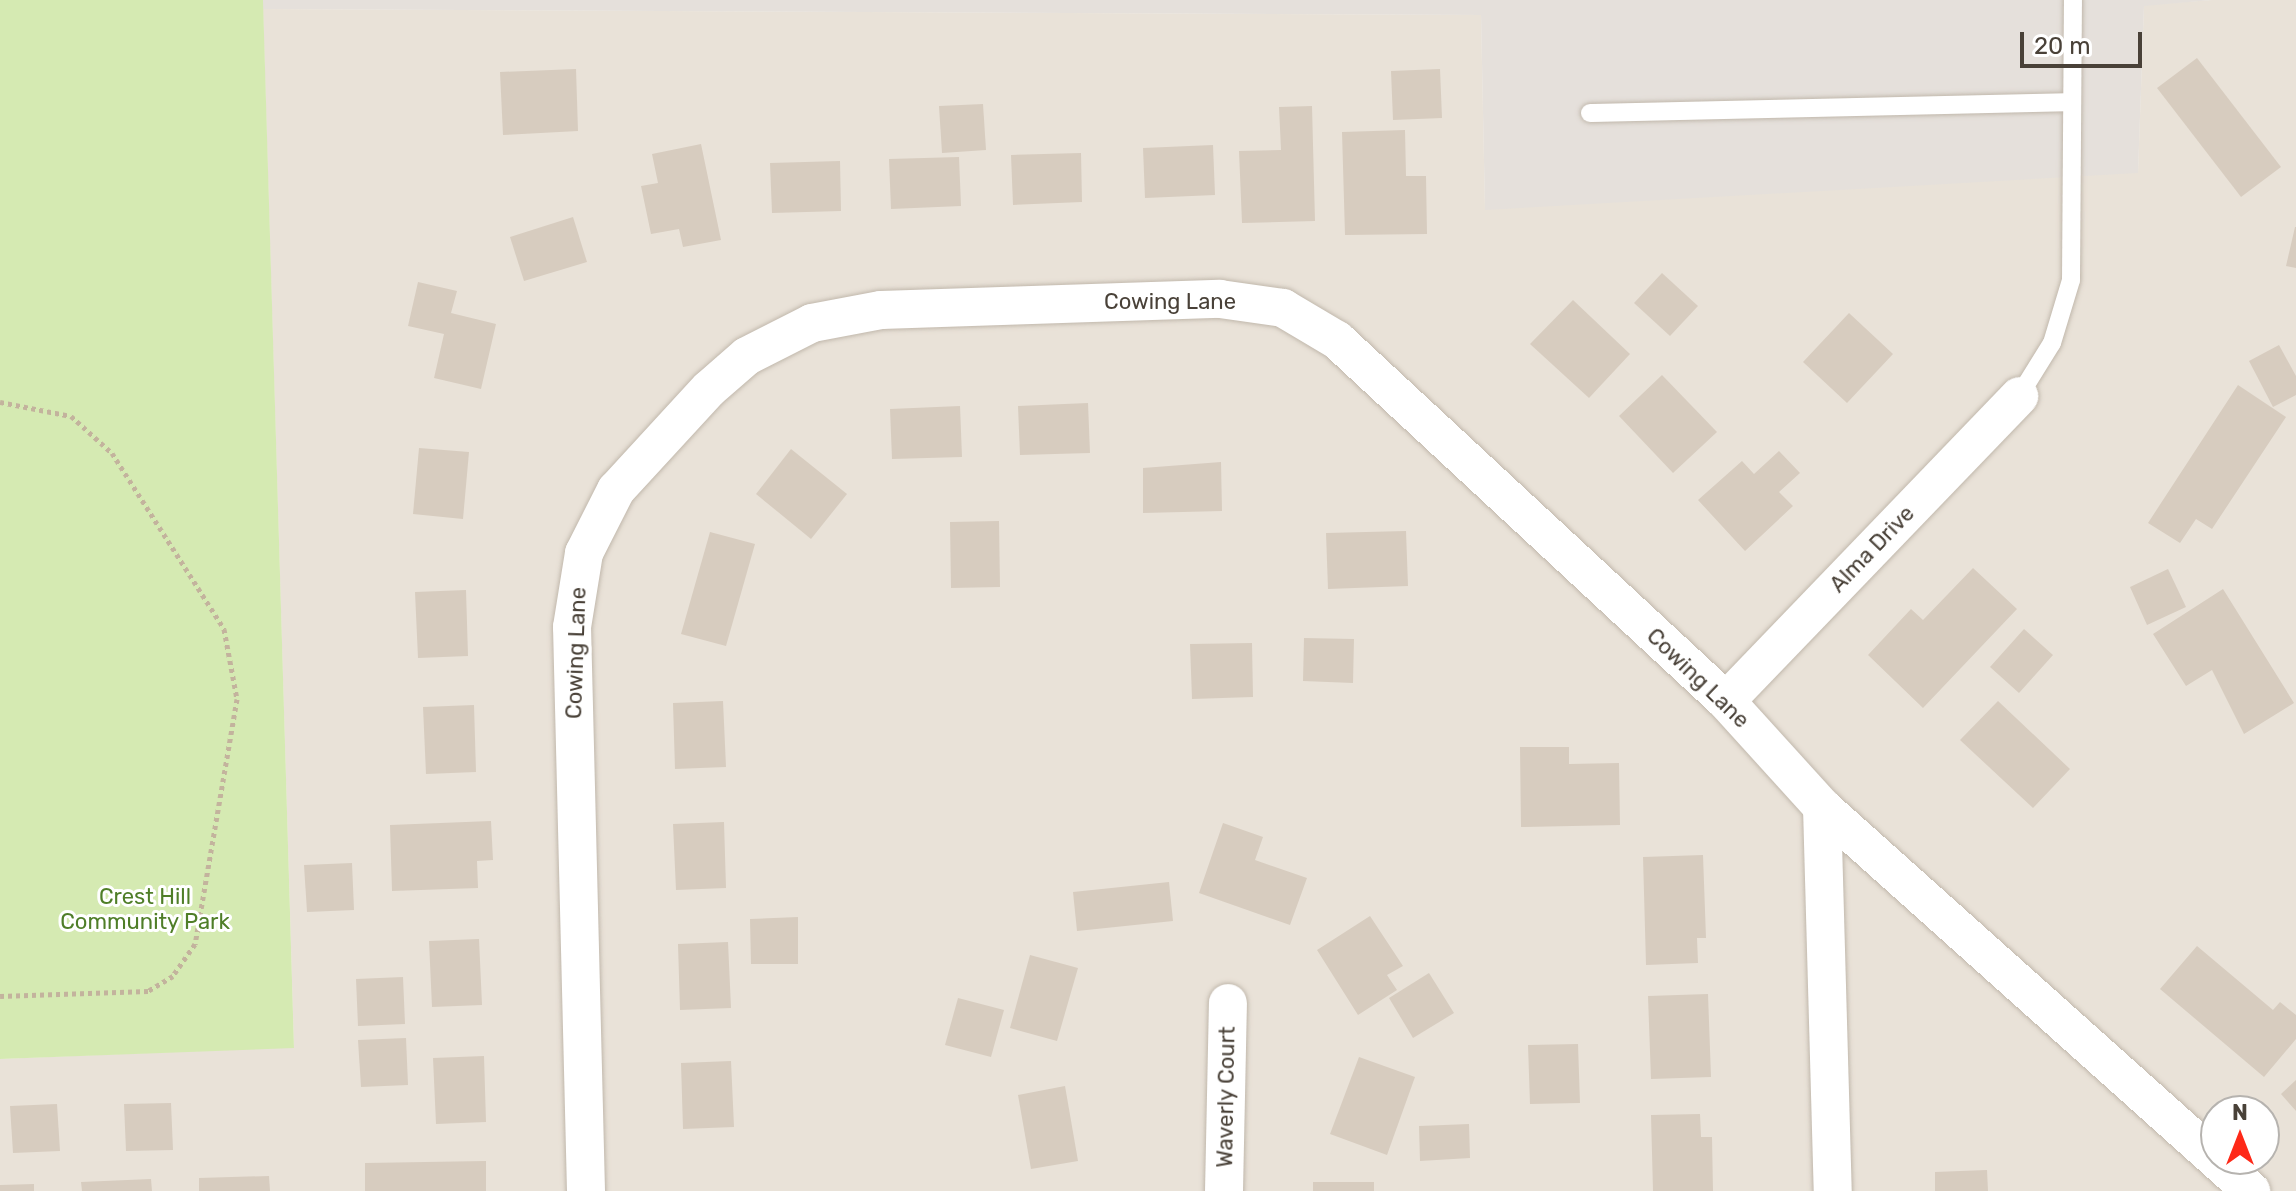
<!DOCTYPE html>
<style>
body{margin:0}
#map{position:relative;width:2296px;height:1191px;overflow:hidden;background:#f5f1ea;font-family:Rubik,sans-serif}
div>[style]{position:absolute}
.residential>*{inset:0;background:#e9e2d8}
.industrial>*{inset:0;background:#e5e0db}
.green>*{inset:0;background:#d5eab2}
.building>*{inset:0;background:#d7ccbf}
.path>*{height:5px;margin-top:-2.5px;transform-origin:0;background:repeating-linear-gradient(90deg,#c3b39d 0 4px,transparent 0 8px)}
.roads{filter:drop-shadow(0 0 2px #c1b8ac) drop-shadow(0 0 2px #c1b8ac)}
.service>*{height:18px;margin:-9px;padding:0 9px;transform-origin:9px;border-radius:9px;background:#fff}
.minor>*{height:38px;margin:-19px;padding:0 19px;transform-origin:19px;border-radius:19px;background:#fff}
span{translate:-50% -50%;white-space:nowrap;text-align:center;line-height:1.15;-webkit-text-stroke:6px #fff;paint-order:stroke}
.street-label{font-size:22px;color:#494138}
.park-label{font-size:22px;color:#4f7e28}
.north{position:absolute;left:2200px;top:1095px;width:80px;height:80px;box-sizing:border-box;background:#fff;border:2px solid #b6b3af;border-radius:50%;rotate:0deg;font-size:22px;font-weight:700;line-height:32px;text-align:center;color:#494138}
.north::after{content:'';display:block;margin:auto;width:28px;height:36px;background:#fe2918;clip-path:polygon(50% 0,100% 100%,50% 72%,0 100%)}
.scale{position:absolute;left:2020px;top:32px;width:122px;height:36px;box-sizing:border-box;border:4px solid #494138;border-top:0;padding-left:10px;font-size:24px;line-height:28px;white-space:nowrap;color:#494138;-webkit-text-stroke:6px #fff;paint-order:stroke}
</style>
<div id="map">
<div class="residential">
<div style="clip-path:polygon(evenodd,2212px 0,2296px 0,2296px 1191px,0 1191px,0 1059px,294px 1047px,263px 9px,1481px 15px,1485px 209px,2138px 172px,2144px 5px,2212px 0,2216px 1111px,2264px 1111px,2264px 1159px,2216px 1159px,2216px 1111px)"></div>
</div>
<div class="industrial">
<div style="clip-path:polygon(263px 0,2212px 0,2144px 6px,2138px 173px,1485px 210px,1481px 15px,263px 9px)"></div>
</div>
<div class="green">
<div style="clip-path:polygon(0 0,263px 0,294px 1048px,0 1059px)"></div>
</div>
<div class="building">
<div style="clip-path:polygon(2197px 58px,2281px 167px,2241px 197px,2157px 88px)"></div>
<div style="clip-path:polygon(576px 69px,578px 131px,503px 135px,500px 72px)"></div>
<div style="clip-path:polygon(1440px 69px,1442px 118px,1393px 120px,1391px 71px)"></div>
<div style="clip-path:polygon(983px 104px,986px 150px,942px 153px,939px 106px)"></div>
<div style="clip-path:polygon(1312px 106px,1315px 221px,1242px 223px,1239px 151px,1281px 150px,1279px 107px)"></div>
<div style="clip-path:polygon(1405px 130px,1406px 176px,1426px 176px,1427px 234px,1345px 235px,1342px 132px)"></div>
<div style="clip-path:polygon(701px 144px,721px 240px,683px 247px,679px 229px,651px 234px,641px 186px,658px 183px,652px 154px)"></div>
<div style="clip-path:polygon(1213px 145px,1215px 195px,1145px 198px,1143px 148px)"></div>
<div style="clip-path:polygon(1081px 153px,1082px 202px,1013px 205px,1011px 155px)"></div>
<div style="clip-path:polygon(959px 157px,961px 206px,891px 209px,889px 159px)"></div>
<div style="clip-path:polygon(840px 161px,841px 211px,772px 213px,770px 163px)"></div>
<div style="clip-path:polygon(573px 217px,587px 262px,524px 281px,510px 237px)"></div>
<div style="clip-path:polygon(2295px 227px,2296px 227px,2296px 268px,2286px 266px)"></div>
<div style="clip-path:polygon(1662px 273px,1698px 306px,1670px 336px,1634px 303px)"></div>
<div style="clip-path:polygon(418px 282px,457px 291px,451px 313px,496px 324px,481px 389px,434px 378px,444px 334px,408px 326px)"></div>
<div style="clip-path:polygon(1573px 300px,1630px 354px,1589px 398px,1530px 344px)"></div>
<div style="clip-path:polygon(1849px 313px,1893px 354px,1847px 403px,1803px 362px)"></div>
<div style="clip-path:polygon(2279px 345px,2296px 376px,2296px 395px,2273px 407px,2249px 361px)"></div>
<div style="clip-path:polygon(1662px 375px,1717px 432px,1673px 473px,1619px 416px)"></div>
<div style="clip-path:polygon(2238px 385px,2286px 417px,2212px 529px,2196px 519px,2180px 543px,2148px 523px)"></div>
<div style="clip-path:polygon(1088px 403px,1090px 453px,1020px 455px,1018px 406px)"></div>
<div style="clip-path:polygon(960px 406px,962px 457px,892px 459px,890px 409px)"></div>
<div style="clip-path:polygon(419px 448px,469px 452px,463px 519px,413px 514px)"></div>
<div style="clip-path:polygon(791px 449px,847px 494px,811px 539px,756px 494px)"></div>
<div style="clip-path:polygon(1779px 451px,1800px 473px,1779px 492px,1793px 506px,1745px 551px,1698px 500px,1742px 461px,1754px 474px)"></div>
<div style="clip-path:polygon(1221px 462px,1222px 511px,1143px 513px,1143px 468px)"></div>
<div style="clip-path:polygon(999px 521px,1000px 587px,951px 588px,950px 522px)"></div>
<div style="clip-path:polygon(1406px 531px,1408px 586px,1328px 589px,1326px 533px)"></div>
<div style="clip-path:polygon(710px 532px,755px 544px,726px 646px,681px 634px)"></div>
<div style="clip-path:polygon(1973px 568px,2017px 609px,1923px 708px,1868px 655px,1911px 609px,1923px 620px)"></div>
<div style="clip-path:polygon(2168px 569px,2186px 607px,2147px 625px,2130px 587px)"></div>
<div style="clip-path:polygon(2223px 589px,2294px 703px,2244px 734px,2212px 670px,2186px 686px,2153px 634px)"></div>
<div style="clip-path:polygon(466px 590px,468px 656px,418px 658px,415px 592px)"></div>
<div style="clip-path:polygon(2024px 629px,2053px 655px,2019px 693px,1990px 667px)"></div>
<div style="clip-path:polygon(1304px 638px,1354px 639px,1353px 683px,1303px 681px)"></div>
<div style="clip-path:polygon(1252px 643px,1253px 697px,1192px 699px,1190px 644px)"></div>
<div style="clip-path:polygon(723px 701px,726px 767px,675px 769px,673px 703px)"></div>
<div style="clip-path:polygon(1998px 701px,2070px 769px,2033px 808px,1960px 740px)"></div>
<div style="clip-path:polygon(474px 705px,476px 772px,426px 774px,423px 707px)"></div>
<div style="clip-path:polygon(1520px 747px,1569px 747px,1569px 764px,1619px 763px,1620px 825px,1521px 827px)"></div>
<div style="clip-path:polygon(491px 821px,493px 860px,477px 861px,478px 888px,392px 891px,390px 825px)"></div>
<div style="clip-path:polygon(724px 822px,726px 888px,676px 890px,673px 824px)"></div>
<div style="clip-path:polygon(1223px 823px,1263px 837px,1255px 860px,1307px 878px,1290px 925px,1199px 893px)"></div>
<div style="clip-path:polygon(1703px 855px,1706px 938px,1697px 938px,1698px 963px,1646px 965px,1643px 857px)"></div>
<div style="clip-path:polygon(352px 863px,354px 910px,307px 912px,304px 865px)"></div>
<div style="clip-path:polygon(1169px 882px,1173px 921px,1077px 931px,1073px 892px)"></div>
<div style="clip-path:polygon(1370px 916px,1403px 966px,1387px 975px,1397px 990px,1358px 1015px,1317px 950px)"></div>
<div style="clip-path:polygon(798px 917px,798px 964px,751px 964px,750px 919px)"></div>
<div style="clip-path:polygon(479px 939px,482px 1005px,432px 1007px,429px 941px)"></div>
<div style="clip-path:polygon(728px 942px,731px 1008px,680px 1010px,678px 944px)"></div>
<div style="clip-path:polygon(2197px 946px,2273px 1010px,2280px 1002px,2296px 1015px,2296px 1039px,2264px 1077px,2160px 989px)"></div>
<div style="clip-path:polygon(1030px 955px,1078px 968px,1057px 1041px,1010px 1028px)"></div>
<div style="clip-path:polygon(1429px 973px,1454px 1013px,1413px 1038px,1389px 998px)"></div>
<div style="clip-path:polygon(403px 977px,405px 1024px,358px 1026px,356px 979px)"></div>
<div style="clip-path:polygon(1708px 994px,1711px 1077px,1651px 1079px,1648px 996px)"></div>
<div style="clip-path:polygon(958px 998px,1004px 1010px,991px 1057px,945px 1045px)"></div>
<div style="clip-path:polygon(406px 1038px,408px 1085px,361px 1087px,358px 1040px)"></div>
<div style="clip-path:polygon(1578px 1044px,1580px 1103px,1530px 1104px,1528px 1045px)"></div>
<div style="clip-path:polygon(484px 1056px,486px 1122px,436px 1124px,433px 1058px)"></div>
<div style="clip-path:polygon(1359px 1057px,1415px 1077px,1387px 1155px,1330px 1134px)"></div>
<div style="clip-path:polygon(731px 1061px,734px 1127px,683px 1129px,681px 1063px)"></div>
<div style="clip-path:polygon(2296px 1080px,2296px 1111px,2281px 1094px)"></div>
<div style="clip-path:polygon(1065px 1086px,1078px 1161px,1031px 1169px,1018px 1095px)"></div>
<div style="clip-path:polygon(171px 1103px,173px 1150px,126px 1151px,124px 1104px)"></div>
<div style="clip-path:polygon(57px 1104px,60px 1151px,13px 1153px,10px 1106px)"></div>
<div style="clip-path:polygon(1700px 1114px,1701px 1137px,1712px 1137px,1713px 1191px,1653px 1191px,1651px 1115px)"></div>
<div style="clip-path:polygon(1469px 1124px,1470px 1158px,1420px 1161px,1419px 1126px)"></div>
<div style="clip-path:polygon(486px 1161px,486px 1191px,365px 1191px,365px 1163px)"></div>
<div style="clip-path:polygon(1987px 1170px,1988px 1191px,1935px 1191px,1935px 1172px)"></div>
<div style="clip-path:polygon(269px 1176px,270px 1191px,199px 1191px,199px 1178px)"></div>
<div style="clip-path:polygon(151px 1179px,152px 1191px,82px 1191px,81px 1182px)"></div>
<div style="clip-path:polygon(1313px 1182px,1374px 1182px,1374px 1191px,1313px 1191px)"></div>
<div style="clip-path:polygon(34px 1184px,34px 1191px,0 1191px,0 1185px)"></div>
</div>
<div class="path">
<div style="left:0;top:402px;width:72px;rotate:11.2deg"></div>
<div style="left:71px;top:416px;width:55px;rotate:42.1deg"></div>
<div style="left:112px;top:453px;width:209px;rotate:57.5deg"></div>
<div style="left:224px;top:629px;width:71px;rotate:79.5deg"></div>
<div style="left:237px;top:699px;width:249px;rotate:99.7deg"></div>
<div style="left:195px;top:944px;width:39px;rotate:125deg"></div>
<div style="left:173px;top:976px;width:29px;rotate:149deg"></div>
<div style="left:148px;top:991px;width:148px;rotate:178.1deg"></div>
</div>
<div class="roads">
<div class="service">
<div style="left:1590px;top:113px;width:478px;rotate:-1.3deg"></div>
<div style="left:2019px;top:396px;width:62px;rotate:-58.1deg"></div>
<div style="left:2052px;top:343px;width:66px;rotate:-73.2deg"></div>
<div style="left:2071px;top:280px;width:280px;rotate:-89.6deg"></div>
</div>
<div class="minor">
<div style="left:1726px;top:701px;width:423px;rotate:-46.1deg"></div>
<div style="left:1822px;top:807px;width:384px;rotate:88.4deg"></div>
<div style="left:586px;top:1191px;width:564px;rotate:-91.42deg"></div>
<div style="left:572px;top:627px;width:75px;rotate:-80.8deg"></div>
<div style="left:584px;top:553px;width:71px;rotate:-63.1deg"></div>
<div style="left:616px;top:490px;width:137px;rotate:-47.4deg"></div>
<div style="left:709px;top:389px;width:50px;rotate:-41deg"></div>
<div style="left:747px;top:356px;width:73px;rotate:-26.9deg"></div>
<div style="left:812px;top:323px;width:70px;rotate:-10.7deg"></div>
<div style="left:881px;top:310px;width:339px;rotate:-1.9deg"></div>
<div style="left:1220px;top:299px;width:64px;rotate:8.1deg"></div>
<div style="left:1283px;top:308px;width:63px;rotate:30.7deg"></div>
<div style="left:1337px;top:340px;width:531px;rotate:42.86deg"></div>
<div style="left:1726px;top:701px;width:143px;rotate:47.8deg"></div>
<div style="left:1822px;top:807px;width:576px;rotate:41.83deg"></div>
<div style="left:1224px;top:1191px;width:188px;rotate:-88.8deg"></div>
</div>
</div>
<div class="street-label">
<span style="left:1170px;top:302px">Cowing Lane</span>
<span style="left:1872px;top:549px;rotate:-46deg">Alma Drive</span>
<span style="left:576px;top:653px;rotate:-88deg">Cowing Lane</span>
<span style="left:1698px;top:678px;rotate:44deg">Cowing Lane</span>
<span style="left:1226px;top:1097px;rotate:-89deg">Waverly Court</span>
</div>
<div class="park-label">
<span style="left:145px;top:909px">Crest Hill<br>Community Park</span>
</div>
<div class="north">N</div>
<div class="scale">20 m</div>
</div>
